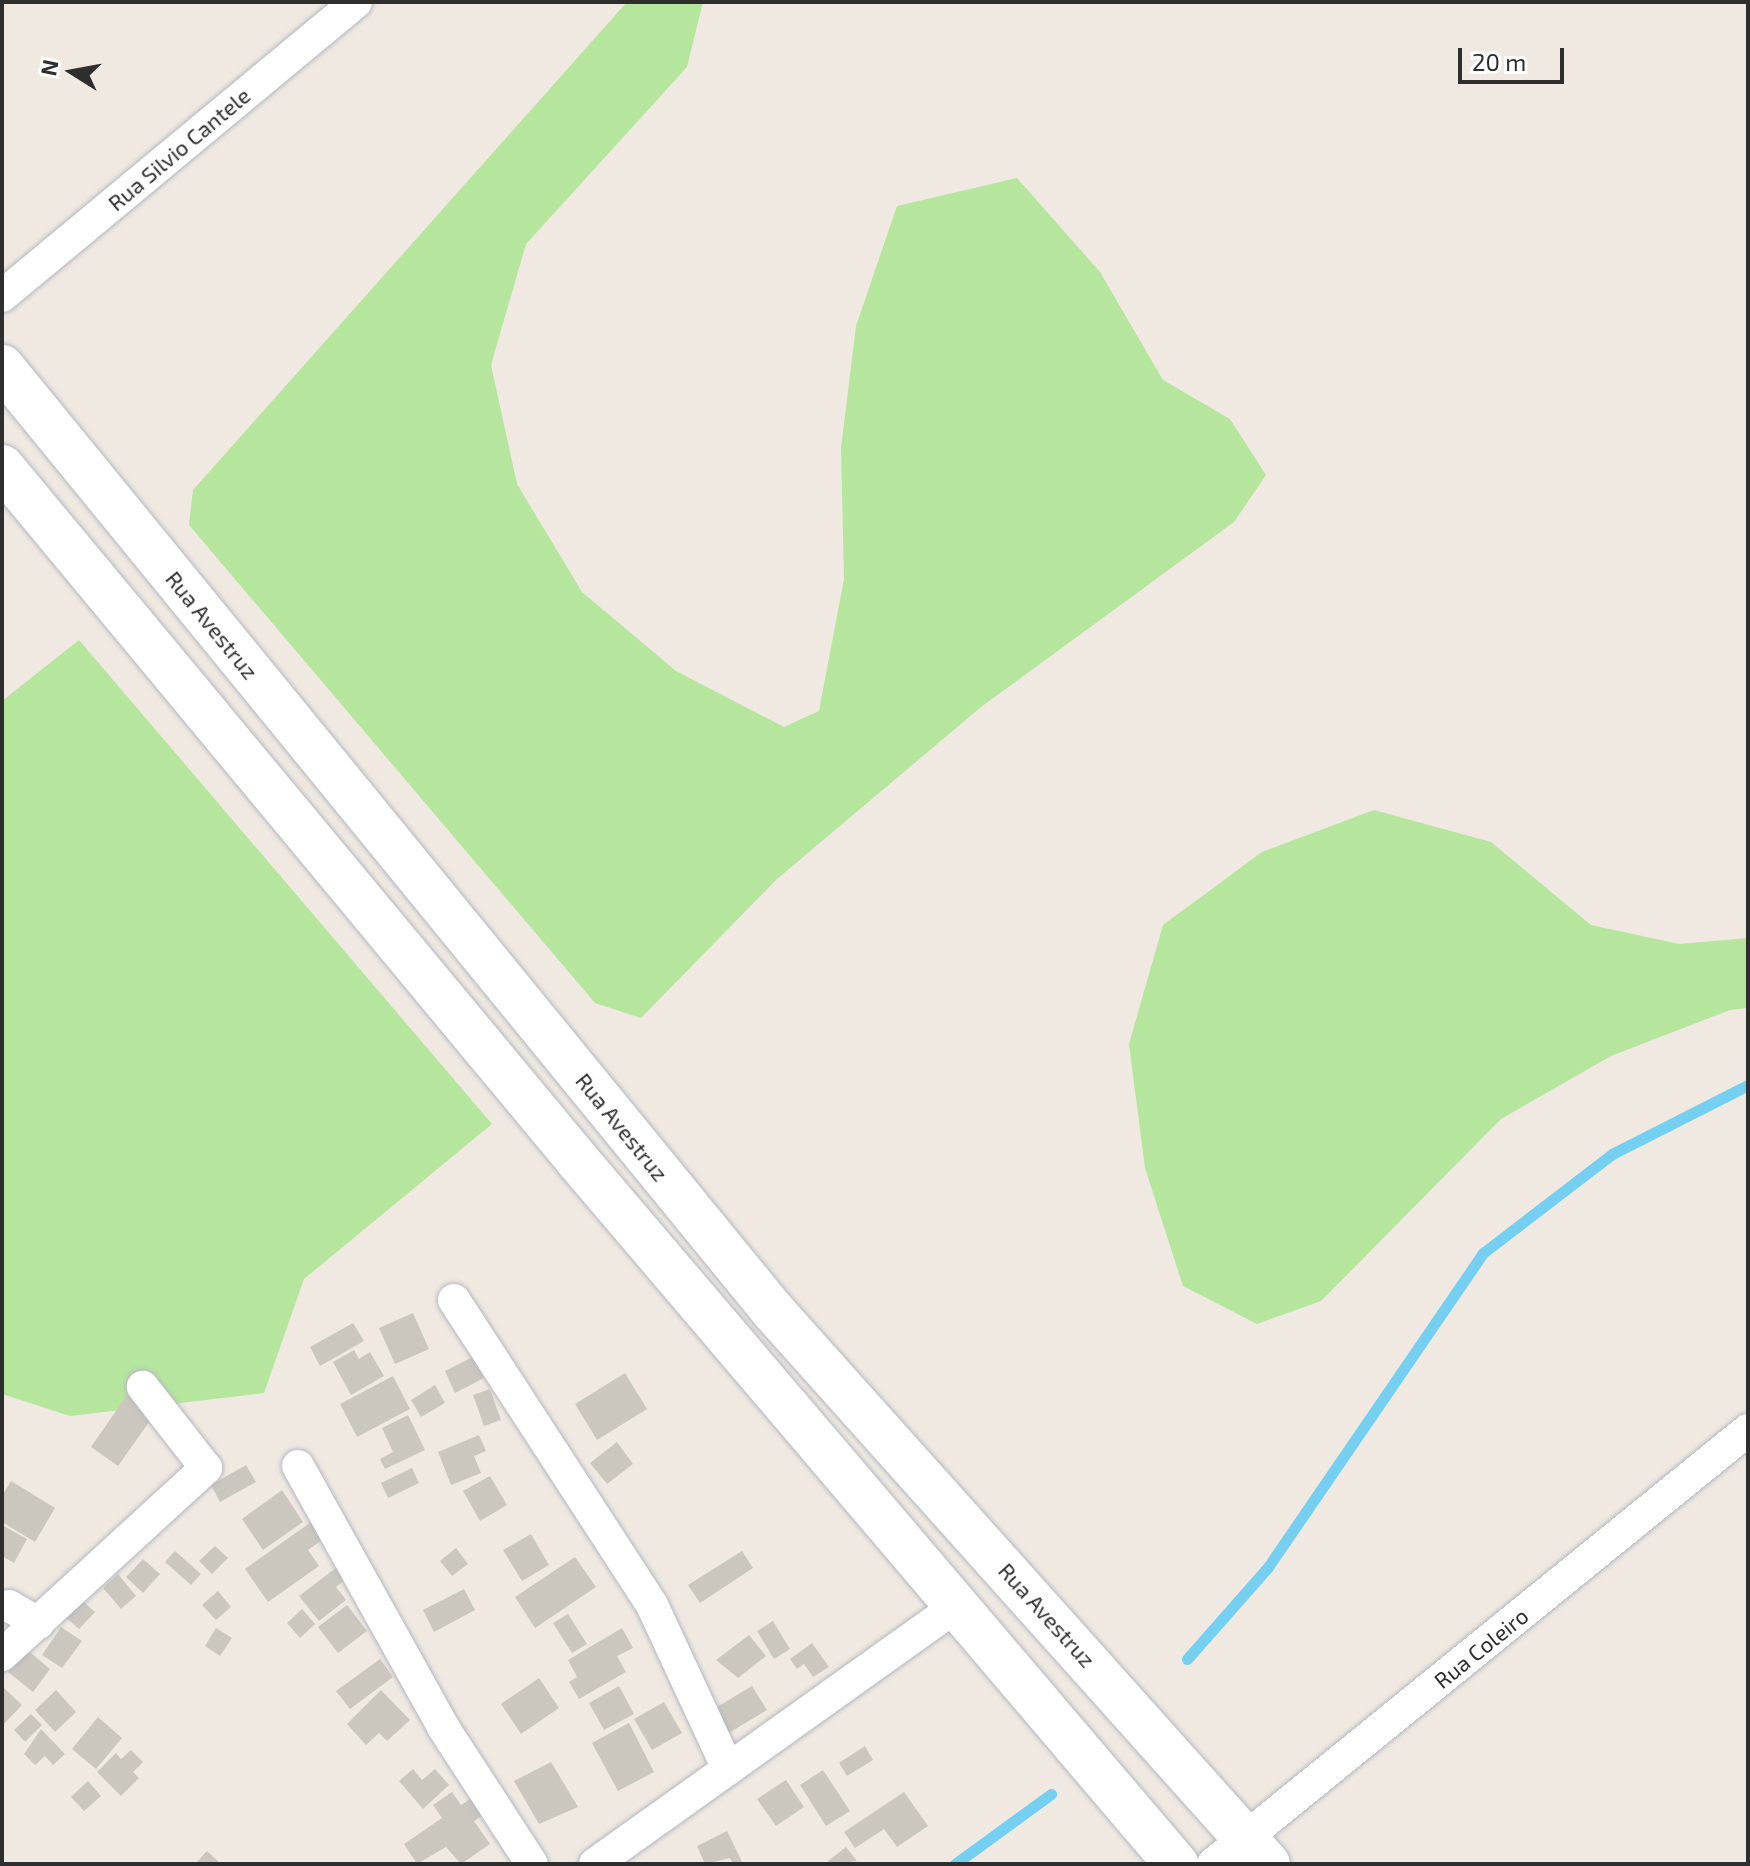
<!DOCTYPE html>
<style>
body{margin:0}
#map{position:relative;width:1750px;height:1866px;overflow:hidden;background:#efe9e1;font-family:"Exo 2",sans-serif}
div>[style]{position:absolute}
.green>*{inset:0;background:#b6e59e}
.stream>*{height:11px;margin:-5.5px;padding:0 5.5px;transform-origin:5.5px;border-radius:5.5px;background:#75cff0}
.building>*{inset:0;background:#cbc7bf}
.roads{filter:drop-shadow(0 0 2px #b4b7c1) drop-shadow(0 0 2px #b4b7c1)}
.street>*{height:32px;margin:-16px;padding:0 16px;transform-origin:16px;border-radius:16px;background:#fff}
.secondary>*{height:44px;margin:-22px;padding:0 22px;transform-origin:22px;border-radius:22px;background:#fff}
span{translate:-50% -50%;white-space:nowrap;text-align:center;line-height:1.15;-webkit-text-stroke:6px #fff;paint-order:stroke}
.street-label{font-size:22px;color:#2e2e2e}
.frame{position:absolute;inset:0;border:4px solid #2e2e2e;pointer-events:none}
.north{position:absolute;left:32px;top:32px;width:80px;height:80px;-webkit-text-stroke:6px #fff;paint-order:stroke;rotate:281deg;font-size:22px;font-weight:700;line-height:32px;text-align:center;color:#2e2e2e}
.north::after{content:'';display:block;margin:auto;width:28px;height:36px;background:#2e2e2e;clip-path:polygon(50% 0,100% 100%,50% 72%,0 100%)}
.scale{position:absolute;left:1458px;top:48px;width:106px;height:36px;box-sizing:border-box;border:4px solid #2e2e2e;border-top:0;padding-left:10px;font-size:24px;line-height:28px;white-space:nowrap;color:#2e2e2e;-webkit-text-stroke:6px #fff;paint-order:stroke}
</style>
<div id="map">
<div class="green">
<div style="clip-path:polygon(627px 2px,703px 2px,687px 67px,526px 244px,491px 365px,517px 484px,582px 592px,676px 671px,784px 727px,819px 711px,844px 579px,841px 448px,856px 326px,897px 206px,1017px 178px,1100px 272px,1163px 380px,1230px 419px,1266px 475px,1234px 522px,981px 707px,777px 879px,641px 1018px,595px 1003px,189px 525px,193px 490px)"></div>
<div style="clip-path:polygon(79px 640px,492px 1124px,304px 1279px,264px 1393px,70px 1416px,2px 1394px,2px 701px)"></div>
<div style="clip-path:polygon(1374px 810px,1491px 842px,1591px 925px,1679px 944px,1748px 938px,1748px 1008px,1730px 1010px,1611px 1056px,1501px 1119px,1321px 1301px,1257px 1324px,1183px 1286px,1145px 1168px,1129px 1044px,1163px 925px,1262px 852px)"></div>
</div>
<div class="stream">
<div style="left:1187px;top:1659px;width:123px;rotate:-48.6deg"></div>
<div style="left:1268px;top:1567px;width:381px;rotate:-55.6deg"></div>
<div style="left:1483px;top:1253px;width:163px;rotate:-37.5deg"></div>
<div style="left:1612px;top:1154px;width:153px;rotate:-26.9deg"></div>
<div style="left:955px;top:1864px;width:119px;rotate:-36.1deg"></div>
</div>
<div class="building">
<div style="clip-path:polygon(413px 1313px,429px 1349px,395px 1364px,379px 1328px)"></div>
<div style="clip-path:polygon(353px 1323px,364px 1341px,320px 1366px,310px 1347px)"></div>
<div style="clip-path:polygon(354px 1350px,359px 1359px,370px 1352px,384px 1376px,351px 1395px,333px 1362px)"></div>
<div style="clip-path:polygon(473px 1357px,484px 1378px,455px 1393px,445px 1371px)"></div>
<div style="clip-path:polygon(625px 1373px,647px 1409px,597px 1440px,575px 1404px)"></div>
<div style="clip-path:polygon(393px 1376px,410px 1409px,357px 1437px,340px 1404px)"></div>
<div style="clip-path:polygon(435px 1385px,445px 1403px,421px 1417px,411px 1400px)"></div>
<div style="clip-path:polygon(490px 1389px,501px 1420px,484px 1426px,473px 1395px)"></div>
<div style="clip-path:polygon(127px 1395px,154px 1415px,118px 1466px,91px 1447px)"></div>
<div style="clip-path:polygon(408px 1415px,425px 1450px,385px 1469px,380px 1459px,393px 1452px,382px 1428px)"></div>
<div style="clip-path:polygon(479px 1435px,486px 1451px,474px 1456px,481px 1473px,451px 1485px,438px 1452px)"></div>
<div style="clip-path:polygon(617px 1442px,633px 1464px,607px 1484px,590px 1463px)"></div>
<div style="clip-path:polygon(246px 1465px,256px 1482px,220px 1502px,211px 1485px)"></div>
<div style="clip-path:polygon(412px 1468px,419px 1483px,388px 1498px,381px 1483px)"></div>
<div style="clip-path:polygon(490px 1476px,507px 1505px,480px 1521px,463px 1491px)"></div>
<div style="clip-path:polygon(11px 1481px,55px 1508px,35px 1542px,2px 1522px,2px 1496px)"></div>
<div style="clip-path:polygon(282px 1490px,303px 1522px,263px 1550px,242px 1519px)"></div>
<div style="clip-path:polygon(314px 1520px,326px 1537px,308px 1550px,319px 1566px,268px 1602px,245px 1569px)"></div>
<div style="clip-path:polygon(2px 1525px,27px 1539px,14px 1563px,2px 1556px)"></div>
<div style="clip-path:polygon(531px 1534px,549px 1565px,522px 1581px,503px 1550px)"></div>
<div style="clip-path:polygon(215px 1546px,228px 1558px,212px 1574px,199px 1561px)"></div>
<div style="clip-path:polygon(456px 1548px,468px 1564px,452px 1576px,440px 1561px)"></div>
<div style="clip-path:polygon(175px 1551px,201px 1574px,191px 1585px,165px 1562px)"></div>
<div style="clip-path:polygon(742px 1551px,753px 1568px,700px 1603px,688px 1585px)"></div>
<div style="clip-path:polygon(575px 1557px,596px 1587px,535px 1628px,515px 1597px)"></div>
<div style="clip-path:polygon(143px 1559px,160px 1574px,143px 1593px,126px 1577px)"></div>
<div style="clip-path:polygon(337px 1567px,346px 1579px,336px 1587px,346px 1600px,319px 1621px,299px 1596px)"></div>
<div style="clip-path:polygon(118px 1574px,136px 1596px,121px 1609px,103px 1588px)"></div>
<div style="clip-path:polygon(464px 1589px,475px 1610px,434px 1632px,423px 1610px)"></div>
<div style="clip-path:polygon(218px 1591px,231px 1607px,216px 1620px,202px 1605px)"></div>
<div style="clip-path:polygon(78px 1597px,95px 1612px,79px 1629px,62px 1614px)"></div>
<div style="clip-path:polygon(347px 1605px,367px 1631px,338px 1653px,318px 1627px)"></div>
<div style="clip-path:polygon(302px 1609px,315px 1624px,300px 1638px,287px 1623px)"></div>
<div style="clip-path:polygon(568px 1614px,587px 1644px,572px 1653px,553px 1623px)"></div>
<div style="clip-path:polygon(773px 1621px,790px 1649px,774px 1659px,757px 1631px)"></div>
<div style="clip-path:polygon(61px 1627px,82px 1641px,62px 1668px,42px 1655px)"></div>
<div style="clip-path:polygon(216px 1628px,232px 1638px,220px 1656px,205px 1646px)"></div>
<div style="clip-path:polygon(622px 1628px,633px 1648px,617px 1656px,626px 1672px,579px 1699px,569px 1682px,577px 1677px,568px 1660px)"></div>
<div style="clip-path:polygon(749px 1635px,766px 1656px,738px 1678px,716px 1660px)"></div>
<div style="clip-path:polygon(812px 1643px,829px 1667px,813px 1677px,804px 1664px,797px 1669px,790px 1659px)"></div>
<div style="clip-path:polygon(26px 1649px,50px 1669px,33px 1692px,8px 1672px)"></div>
<div style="clip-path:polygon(380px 1659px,393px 1677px,350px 1709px,336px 1691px)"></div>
<div style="clip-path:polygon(539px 1678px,559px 1708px,521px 1734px,501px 1704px)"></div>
<div style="clip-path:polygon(2px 1686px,22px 1705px,2px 1726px)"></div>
<div style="clip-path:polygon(619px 1686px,634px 1714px,604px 1730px,589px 1703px)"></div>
<div style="clip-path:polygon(752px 1686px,767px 1710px,727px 1734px,712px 1710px)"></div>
<div style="clip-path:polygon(56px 1690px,76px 1712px,55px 1732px,35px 1710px)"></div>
<div style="clip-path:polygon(381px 1690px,410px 1720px,387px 1741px,379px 1733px,366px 1745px,347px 1724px)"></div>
<div style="clip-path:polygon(664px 1702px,682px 1733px,652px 1750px,634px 1719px)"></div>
<div style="clip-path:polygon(31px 1714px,42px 1725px,25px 1742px,14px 1730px)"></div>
<div style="clip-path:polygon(98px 1717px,122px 1738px,96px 1769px,72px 1749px)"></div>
<div style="clip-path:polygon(629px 1723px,654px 1772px,618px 1791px,592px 1743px)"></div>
<div style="clip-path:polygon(41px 1729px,65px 1754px,53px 1765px,45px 1756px,35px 1765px,24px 1754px)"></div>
<div style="clip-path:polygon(865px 1746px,873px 1760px,847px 1776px,839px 1763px)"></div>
<div style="clip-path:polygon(131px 1750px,143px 1762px,133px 1772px,139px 1778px,121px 1796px,97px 1772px,116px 1753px,121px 1759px)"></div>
<div style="clip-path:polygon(551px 1762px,578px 1807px,539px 1824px,514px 1781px)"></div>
<div style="clip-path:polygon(413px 1769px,422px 1780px,435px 1769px,449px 1785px,423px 1809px,399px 1781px)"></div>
<div style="clip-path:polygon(823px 1770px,850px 1811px,826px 1826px,800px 1785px)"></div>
<div style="clip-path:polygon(786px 1780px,804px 1807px,776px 1826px,757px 1799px)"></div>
<div style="clip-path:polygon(88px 1781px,101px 1796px,84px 1811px,71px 1797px)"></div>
<div style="clip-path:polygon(452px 1792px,461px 1805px,475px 1796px,486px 1813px,474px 1821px,490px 1844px,461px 1864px,446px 1847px,417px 1864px,404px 1844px,442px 1818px,433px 1805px)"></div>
<div style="clip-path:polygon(904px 1792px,928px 1826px,897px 1847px,884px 1829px,855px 1848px,844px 1832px)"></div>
<div style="clip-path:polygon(727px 1831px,743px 1864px,733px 1864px,730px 1858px,705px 1864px,697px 1846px)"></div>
<div style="clip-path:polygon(846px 1847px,857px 1861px,830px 1864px,828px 1861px)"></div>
<div style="clip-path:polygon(207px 1851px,221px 1864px,195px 1864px)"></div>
</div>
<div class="roads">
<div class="street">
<div style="left:2px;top:296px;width:460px;rotate:-39.7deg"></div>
<div style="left:454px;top:1300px;width:364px;rotate:57deg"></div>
<div style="left:652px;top:1605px;width:181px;rotate:65.1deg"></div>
<div style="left:298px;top:1466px;width:299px;rotate:60.9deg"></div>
<div style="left:443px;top:1727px;width:163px;rotate:57deg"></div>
<div style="left:9px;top:1606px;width:34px;rotate:30deg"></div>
<div style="left:2px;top:1655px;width:277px;rotate:-42.5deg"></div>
<div style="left:206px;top:1468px;width:103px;rotate:-127.9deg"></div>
<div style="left:595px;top:1864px;width:445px;rotate:-35.5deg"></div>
<div style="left:1213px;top:1864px;width:689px;rotate:-39.05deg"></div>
</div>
<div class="secondary">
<div style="left:2px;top:367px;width:1219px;rotate:50.76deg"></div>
<div style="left:773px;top:1311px;width:742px;rotate:48.17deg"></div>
<div style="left:2px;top:467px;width:903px;rotate:50.3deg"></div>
<div style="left:579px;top:1162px;width:922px;rotate:49.62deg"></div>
</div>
</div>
<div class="street-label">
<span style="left:179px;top:149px;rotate:-40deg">Rua Silvio Cantele</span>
<span style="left:212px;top:625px;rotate:51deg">Rua Avestruz</span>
<span style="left:622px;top:1127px;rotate:51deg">Rua Avestruz</span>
<span style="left:1047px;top:1615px;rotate:48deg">Rua Avestruz</span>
<span style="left:1481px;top:1648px;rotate:-39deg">Rua Coleiro</span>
</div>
<div class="frame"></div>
<div class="north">N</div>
<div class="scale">20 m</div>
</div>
